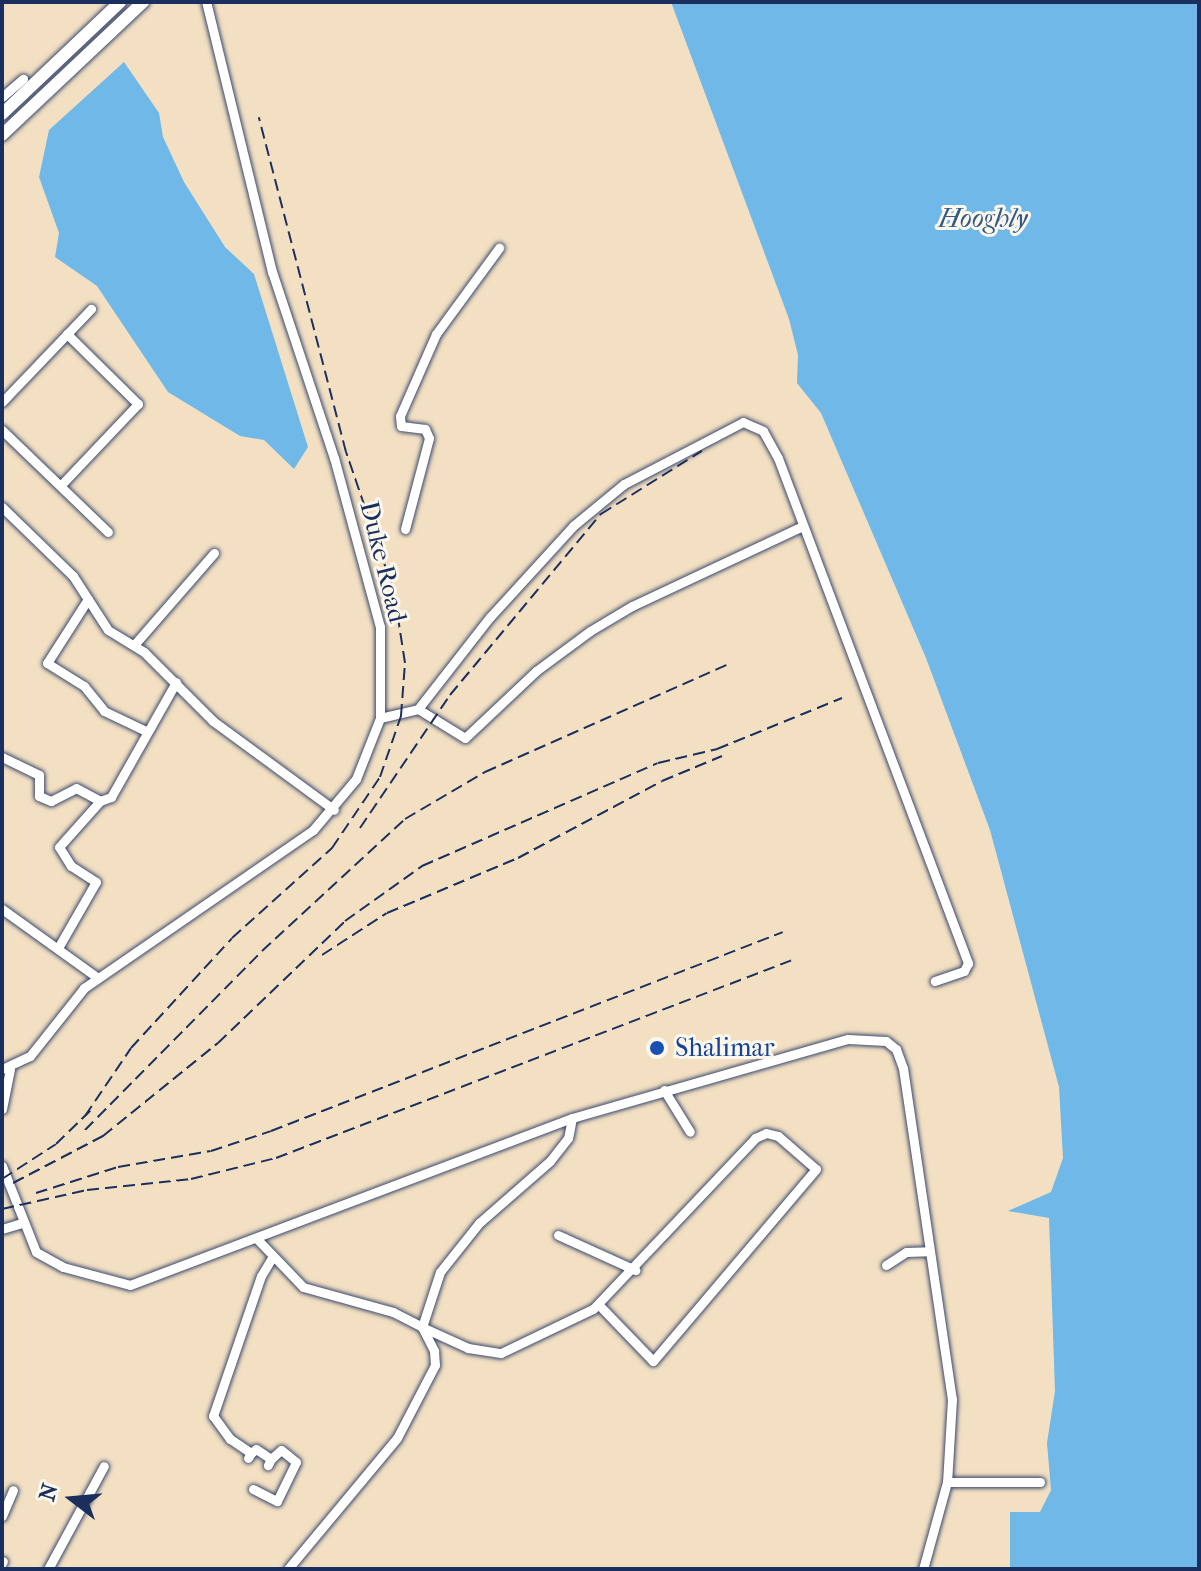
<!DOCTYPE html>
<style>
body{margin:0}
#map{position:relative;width:1201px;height:1571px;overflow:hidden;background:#f3e0c3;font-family:"IM FELL French Canon",serif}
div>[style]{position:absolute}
.water>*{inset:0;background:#6fb8e7}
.roads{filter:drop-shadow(0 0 2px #3b4a6d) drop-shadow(0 0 2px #3b4a6d)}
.minor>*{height:9px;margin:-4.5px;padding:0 4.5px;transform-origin:4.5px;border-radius:4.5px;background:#fff}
.highway>*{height:12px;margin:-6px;padding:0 6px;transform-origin:6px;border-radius:6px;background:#fff}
.rail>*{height:2px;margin-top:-1px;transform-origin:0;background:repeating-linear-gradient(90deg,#1b2f5e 0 12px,transparent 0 18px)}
.dots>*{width:22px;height:22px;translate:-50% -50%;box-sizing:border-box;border:4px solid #fbf7ec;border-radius:50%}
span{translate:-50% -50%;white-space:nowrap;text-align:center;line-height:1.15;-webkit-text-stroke:6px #fbf7ec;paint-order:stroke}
.street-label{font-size:26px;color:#1b2f5e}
.transit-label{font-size:26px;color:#164399}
.left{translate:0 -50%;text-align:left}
.water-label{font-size:28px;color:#345887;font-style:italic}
.frame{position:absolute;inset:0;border:4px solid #1b2f5e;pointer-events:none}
.north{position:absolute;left:32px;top:1459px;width:80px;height:80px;-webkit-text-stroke:6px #fbf7ec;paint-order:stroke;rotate:286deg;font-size:22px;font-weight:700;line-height:32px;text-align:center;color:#1b2f5e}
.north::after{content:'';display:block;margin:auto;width:28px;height:36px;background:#1b2f5e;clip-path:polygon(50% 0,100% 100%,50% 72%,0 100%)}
</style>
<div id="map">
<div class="water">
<div style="clip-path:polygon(671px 2px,1199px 2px,1199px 1569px,1010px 1569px,1010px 1512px,1040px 1512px,1051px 1490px,1047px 1443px,1055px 1391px,1049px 1218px,1008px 1211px,1051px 1192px,1063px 1158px,1059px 1087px,990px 830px,926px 658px,821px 413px,797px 383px,798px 355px,789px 319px)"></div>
<div style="clip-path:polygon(124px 62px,159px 113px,163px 137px,184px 182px,225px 247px,254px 274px,308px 447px,294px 469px,264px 440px,240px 436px,168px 392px,97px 286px,55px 257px,59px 233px,39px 177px,49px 130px)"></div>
</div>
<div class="roads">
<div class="minor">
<div style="left:2px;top:97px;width:28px;rotate:-41deg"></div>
<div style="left:2px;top:402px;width:129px;rotate:-46.3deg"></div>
<div style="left:2px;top:430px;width:147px;rotate:43.9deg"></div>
<div style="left:61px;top:485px;width:112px;rotate:-46.5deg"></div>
<div style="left:138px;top:404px;width:100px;rotate:-135.4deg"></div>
<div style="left:2px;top:507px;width:99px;rotate:44.2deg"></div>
<div style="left:73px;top:576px;width:64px;rotate:57.1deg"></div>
<div style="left:108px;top:630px;width:42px;rotate:31.4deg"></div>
<div style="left:144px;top:652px;width:98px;rotate:45deg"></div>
<div style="left:213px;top:721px;width:150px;rotate:36.3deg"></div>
<div style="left:405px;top:529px;width:94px;rotate:-75.2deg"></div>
<div style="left:429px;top:438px;width:10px;rotate:-114deg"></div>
<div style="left:425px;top:429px;width:24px;rotate:-173deg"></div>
<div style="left:401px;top:426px;width:10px;rotate:-96deg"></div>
<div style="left:400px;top:416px;width:90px;rotate:-66.3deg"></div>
<div style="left:436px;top:334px;width:107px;rotate:-53.8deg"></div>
<div style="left:88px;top:599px;width:76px;rotate:122.6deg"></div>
<div style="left:47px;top:663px;width:44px;rotate:31.9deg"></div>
<div style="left:84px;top:686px;width:32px;rotate:51deg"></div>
<div style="left:104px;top:711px;width:47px;rotate:25.5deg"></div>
<div style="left:134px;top:645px;width:122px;rotate:-49deg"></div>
<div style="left:418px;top:709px;width:55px;rotate:31.7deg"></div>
<div style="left:465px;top:738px;width:98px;rotate:-43.3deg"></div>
<div style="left:536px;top:671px;width:67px;rotate:-36.5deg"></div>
<div style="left:590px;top:631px;width:49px;rotate:-30.8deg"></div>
<div style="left:632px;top:606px;width:187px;rotate:-25.1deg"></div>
<div style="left:380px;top:718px;width:39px;rotate:-13deg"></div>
<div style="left:418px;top:709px;width:117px;rotate:-52deg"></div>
<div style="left:490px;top:617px;width:123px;rotate:-47.6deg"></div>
<div style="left:573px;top:526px;width:66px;rotate:-39.5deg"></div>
<div style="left:624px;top:484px;width:134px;rotate:-27.5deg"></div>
<div style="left:743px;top:422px;width:22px;rotate:24deg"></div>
<div style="left:763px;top:431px;width:31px;rotate:61deg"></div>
<div style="left:778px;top:458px;width:540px;rotate:69.38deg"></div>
<div style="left:968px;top:963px;width:9px;rotate:117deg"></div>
<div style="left:964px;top:971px;width:31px;rotate:161deg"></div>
<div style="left:2px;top:757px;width:41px;rotate:25.9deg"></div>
<div style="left:39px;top:775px;width:21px;rotate:90deg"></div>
<div style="left:39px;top:796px;width:13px;rotate:23deg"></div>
<div style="left:51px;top:801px;width:28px;rotate:-27deg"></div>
<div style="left:76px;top:788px;width:27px;rotate:28deg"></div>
<div style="left:2px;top:909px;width:118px;rotate:35.7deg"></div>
<div style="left:58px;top:948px;width:76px;rotate:-60.1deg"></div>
<div style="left:96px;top:882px;width:30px;rotate:-147deg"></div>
<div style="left:71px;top:866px;width:22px;rotate:-122deg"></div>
<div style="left:59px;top:847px;width:62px;rotate:-48.3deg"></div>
<div style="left:100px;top:801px;width:12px;rotate:-20deg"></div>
<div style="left:111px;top:797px;width:132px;rotate:-60.5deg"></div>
<div style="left:2px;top:1069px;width:31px;rotate:-25deg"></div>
<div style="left:30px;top:1056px;width:87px;rotate:-51.5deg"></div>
<div style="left:84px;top:988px;width:278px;rotate:-34.6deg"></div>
<div style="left:313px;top:830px;width:67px;rotate:-49.9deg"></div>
<div style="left:356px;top:779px;width:66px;rotate:-68.5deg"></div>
<div style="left:380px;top:718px;width:91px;rotate:-90deg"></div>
<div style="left:380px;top:627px;width:175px;rotate:-105.2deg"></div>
<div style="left:334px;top:458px;width:196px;rotate:-108.4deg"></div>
<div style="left:272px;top:272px;width:278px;rotate:-103.7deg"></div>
<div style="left:664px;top:1090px;width:49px;rotate:58.2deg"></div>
<div style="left:2px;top:1109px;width:41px;rotate:-78.7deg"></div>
<div style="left:572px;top:1118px;width:20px;rotate:101deg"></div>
<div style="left:568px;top:1138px;width:29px;rotate:128deg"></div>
<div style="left:550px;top:1161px;width:94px;rotate:138.9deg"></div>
<div style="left:479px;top:1223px;width:63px;rotate:128.5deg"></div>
<div style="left:440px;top:1272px;width:58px;rotate:108.1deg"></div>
<div style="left:422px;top:1327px;width:51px;rotate:24.5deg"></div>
<div style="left:468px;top:1348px;width:33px;rotate:9deg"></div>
<div style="left:501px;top:1353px;width:102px;rotate:-25.6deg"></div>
<div style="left:593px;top:1309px;width:236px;rotate:-46.5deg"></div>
<div style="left:755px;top:1138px;width:12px;rotate:-24deg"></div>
<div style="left:766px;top:1133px;width:12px;rotate:14deg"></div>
<div style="left:778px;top:1136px;width:50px;rotate:41deg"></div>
<div style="left:816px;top:1169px;width:252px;rotate:130.3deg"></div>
<div style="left:653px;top:1361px;width:78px;rotate:-134deg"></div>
<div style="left:2px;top:1166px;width:92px;rotate:68.4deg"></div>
<div style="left:36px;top:1252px;width:31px;rotate:29deg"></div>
<div style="left:63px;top:1267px;width:69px;rotate:15deg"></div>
<div style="left:130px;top:1285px;width:472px;rotate:-20.7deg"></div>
<div style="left:572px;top:1118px;width:287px;rotate:-16deg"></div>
<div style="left:848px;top:1039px;width:38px;rotate:3deg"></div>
<div style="left:886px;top:1041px;width:13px;rotate:39deg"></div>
<div style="left:896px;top:1049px;width:20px;rotate:70deg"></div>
<div style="left:903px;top:1068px;width:335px;rotate:81.6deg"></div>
<div style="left:952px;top:1399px;width:83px;rotate:93.4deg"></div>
<div style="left:947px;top:1482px;width:90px;rotate:105.4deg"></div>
<div style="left:2px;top:1229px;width:21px;rotate:-17deg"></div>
<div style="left:558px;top:1235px;width:85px;rotate:24.4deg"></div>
<div style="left:258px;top:1240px;width:65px;rotate:46.2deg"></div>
<div style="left:303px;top:1287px;width:93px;rotate:15.5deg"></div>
<div style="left:393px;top:1312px;width:33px;rotate:27deg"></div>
<div style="left:422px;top:1327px;width:27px;rotate:63deg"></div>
<div style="left:434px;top:1351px;width:14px;rotate:86deg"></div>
<div style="left:435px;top:1365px;width:82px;rotate:117.5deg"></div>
<div style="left:397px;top:1438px;width:170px;rotate:129.8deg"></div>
<div style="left:886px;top:1265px;width:24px;rotate:-33deg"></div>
<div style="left:906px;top:1252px;width:23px;rotate:-2deg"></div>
<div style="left:251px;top:1453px;width:6px;rotate:-39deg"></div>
<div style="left:256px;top:1449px;width:18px;rotate:34deg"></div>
<div style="left:271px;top:1459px;width:7px;rotate:117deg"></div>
<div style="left:248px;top:1458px;width:6px;rotate:-59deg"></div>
<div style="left:251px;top:1453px;width:25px;rotate:-146deg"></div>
<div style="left:230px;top:1439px;width:29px;rotate:-126deg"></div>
<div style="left:213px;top:1416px;width:148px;rotate:-71.1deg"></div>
<div style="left:261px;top:1276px;width:23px;rotate:-59deg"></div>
<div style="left:947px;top:1482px;width:93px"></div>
<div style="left:253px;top:1489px;width:27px;rotate:27deg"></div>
<div style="left:277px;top:1501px;width:43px;rotate:-64deg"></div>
<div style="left:296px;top:1462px;width:19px;rotate:-141deg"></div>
<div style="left:281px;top:1450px;width:13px;rotate:138deg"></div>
<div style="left:2px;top:1516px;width:28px;rotate:-67deg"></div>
<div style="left:2px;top:1563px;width:2px;rotate:-63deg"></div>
<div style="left:48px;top:1569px;width:117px;rotate:-61.5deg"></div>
</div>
<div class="highway">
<div style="left:2px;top:114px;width:163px;rotate:-43.5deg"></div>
<div style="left:2px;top:135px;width:194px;rotate:-43.3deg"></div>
</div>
</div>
<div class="rail">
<div style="left:360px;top:828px;width:161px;rotate:-55.9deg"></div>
<div style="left:450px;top:695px;width:236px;rotate:-50.2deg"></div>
<div style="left:601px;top:514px;width:119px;rotate:-32deg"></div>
<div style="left:322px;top:955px;width:77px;rotate:-32.9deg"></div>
<div style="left:387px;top:913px;width:142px;rotate:-22.8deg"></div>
<div style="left:518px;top:858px;width:163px;rotate:-28.1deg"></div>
<div style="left:662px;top:781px;width:65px;rotate:-22.6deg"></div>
<div style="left:85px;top:1116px;width:82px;rotate:-55.9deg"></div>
<div style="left:131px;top:1048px;width:149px;rotate:-47.4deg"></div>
<div style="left:232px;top:938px;width:135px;rotate:-42deg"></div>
<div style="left:332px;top:848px;width:86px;rotate:-55.9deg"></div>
<div style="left:380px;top:777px;width:65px;rotate:-71deg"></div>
<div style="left:401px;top:716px;width:53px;rotate:-85.7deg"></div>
<div style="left:405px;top:663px;width:72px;rotate:-98.8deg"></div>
<div style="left:394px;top:592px;width:148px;rotate:-108.9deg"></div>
<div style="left:346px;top:452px;width:346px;rotate:-104.6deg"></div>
<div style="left:85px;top:1130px;width:252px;rotate:-45.3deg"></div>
<div style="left:262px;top:951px;width:195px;rotate:-42.7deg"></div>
<div style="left:405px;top:819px;width:93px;rotate:-30.4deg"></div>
<div style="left:485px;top:772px;width:265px;rotate:-23.9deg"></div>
<div style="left:2px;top:1179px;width:64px;rotate:-32.9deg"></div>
<div style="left:56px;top:1144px;width:52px;rotate:-44.2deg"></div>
<div style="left:13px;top:1183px;width:102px;rotate:-27.6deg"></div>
<div style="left:103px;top:1136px;width:148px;rotate:-39deg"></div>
<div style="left:218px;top:1043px;width:176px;rotate:-43.8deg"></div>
<div style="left:345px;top:921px;width:95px;rotate:-35.5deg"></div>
<div style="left:422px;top:866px;width:257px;rotate:-23.6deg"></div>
<div style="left:658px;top:763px;width:61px;rotate:-13.3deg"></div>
<div style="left:717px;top:749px;width:135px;rotate:-22.2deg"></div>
<div style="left:36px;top:1193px;width:86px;rotate:-17.6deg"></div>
<div style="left:118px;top:1167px;width:94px;rotate:-9.8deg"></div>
<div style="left:211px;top:1151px;width:63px;rotate:-18.4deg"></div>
<div style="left:271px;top:1131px;width:549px;rotate:-21.24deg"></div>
<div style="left:2px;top:1209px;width:87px;rotate:-12.6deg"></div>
<div style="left:87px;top:1190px;width:105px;rotate:-6deg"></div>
<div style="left:191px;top:1179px;width:88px;rotate:-13.9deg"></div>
<div style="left:276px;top:1158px;width:556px;rotate:-20.98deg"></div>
</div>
<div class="dots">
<div style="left:657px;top:1048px;background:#1a4fb4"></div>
</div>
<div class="street-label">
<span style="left:383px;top:562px;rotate:76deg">Duke Road</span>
</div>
<div class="transit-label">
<span class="left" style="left:675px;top:1048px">Shalimar</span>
</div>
<div class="water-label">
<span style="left:983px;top:218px">Hooghly</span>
</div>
<div class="frame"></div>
<div class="north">N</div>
</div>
